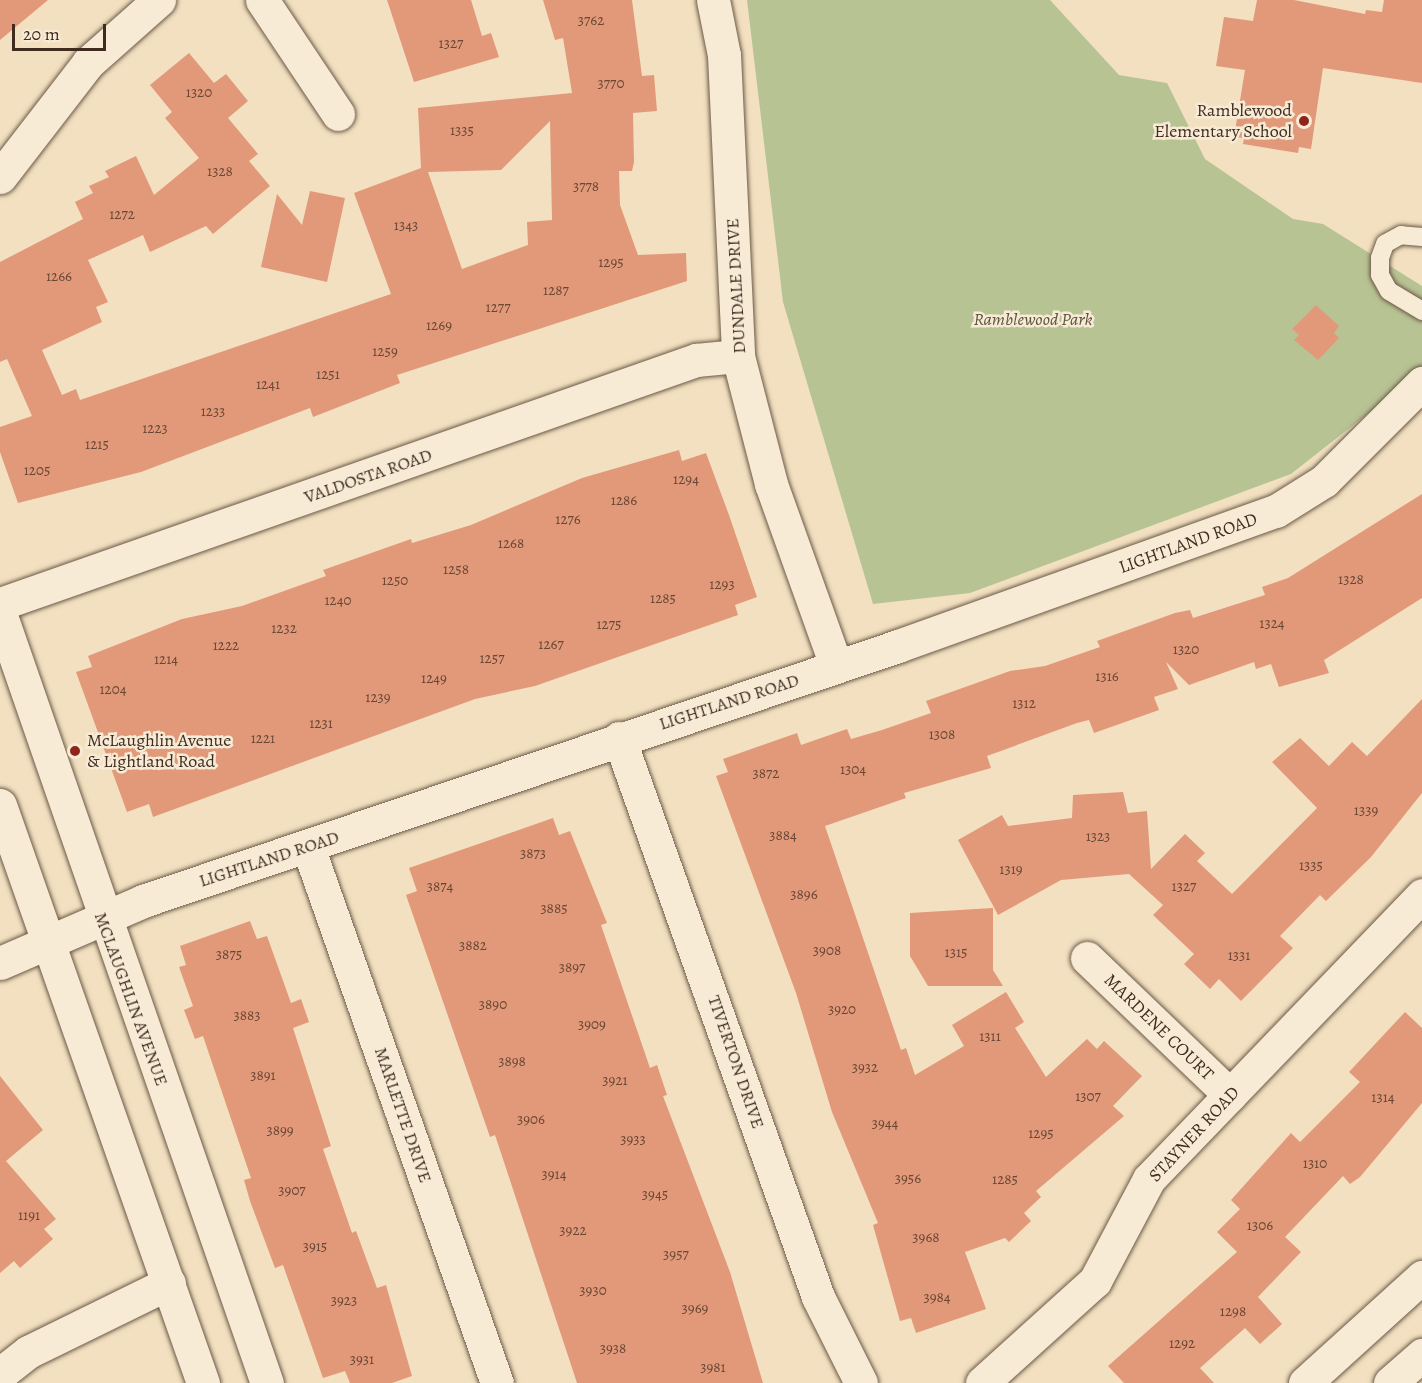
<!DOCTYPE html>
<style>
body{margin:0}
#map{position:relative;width:1422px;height:1383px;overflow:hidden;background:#f2e0c0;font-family:Alegreya,serif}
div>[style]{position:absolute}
.green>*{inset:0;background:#b8c394}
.building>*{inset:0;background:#e29979}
.roads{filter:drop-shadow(0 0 2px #6c5947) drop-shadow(0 0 2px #6c5947)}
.lane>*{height:18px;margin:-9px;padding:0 9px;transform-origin:9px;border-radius:9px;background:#f7ebd6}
.street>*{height:33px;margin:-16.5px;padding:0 16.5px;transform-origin:16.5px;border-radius:16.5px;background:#f7ebd6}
.secondary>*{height:33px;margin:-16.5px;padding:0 16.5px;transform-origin:16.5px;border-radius:16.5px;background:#f7ebd6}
.dots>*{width:16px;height:16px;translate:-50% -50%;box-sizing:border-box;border:3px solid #f7ebd6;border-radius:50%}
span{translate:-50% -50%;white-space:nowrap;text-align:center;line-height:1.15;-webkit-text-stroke:5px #f7ebd6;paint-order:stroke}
.number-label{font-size:15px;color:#684736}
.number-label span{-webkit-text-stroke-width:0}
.poi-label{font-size:18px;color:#3f2c1f}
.right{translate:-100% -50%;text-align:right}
.left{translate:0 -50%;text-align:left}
.street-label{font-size:18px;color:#3f2c1f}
.park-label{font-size:18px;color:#5d523c;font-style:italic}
.scale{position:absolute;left:12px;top:24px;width:94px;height:27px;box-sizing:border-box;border:3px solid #3f2c1f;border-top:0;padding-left:8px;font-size:18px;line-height:21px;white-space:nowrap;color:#3f2c1f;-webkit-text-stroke:4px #f7ebd6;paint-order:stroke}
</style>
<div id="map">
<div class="green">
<div style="clip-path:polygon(747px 0,1050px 0,1119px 75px,1167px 83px,1205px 159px,1293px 219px,1323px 224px,1422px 286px,1422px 371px,1291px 474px,970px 593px,873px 604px,783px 302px)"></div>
</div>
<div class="building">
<div style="clip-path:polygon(0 0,48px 0,0 40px)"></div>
<div style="clip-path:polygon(387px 0,471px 0,482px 36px,491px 33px,499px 57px,414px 82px)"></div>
<div style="clip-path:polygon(evenodd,543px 0,632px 0,642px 76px,654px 75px,657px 111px,633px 113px,634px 162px,632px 171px,619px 171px,620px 205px,638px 255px,686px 253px,687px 281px,397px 375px,400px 383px,313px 417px,310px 408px,141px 472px,18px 503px,0 452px,0 427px,32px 416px,7px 359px,0 362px,0 262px,83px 219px,75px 202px,93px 193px,89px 186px,109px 177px,105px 171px,136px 156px,154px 195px,199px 158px,165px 118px,172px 112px,150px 85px,189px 53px,214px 83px,226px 74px,248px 101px,228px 118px,258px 154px,249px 161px,270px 186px,213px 234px,206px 226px,150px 252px,143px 235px,88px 260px,108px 302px,96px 307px,102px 322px,42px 350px,62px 395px,76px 389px,80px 400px,391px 294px,354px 193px,421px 168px,418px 108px,572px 93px,563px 38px,555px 40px,543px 0,550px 121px,552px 220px,527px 222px,528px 245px,462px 269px,428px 172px,501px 170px,550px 121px)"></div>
<div style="clip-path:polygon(1257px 0,1294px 0,1365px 14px,1366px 10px,1382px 12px,1384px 0,1422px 0,1422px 83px,1323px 68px,1311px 149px,1299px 147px,1298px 153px,1243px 144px,1244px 138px,1234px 137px,1245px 70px,1216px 66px,1224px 17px,1253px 21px)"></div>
<div style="clip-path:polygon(310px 191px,345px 198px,327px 282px,261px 267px,277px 194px,302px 225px)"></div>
<div style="clip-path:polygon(1316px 305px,1339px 326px,1334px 333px,1339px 338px,1318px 360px,1294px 340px,1299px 335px,1292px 329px)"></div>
<div style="clip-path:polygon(679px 450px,682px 461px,706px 453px,729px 515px,757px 597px,735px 605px,738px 615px,535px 686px,475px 699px,153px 817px,149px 804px,127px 812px,76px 672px,92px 667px,88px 656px,182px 619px,242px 606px,326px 576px,323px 570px,411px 539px,412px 543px,471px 525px,582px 478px)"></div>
<div style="clip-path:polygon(1422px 494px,1422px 598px,1324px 660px,1329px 673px,1279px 687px,1271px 664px,1256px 669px,1254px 662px,1189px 685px,1166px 662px,1178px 689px,1154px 697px,1159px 710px,1094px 733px,1089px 720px,1077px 723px,987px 756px,991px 768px,904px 793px,906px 798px,825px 826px,901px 1050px,906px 1048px,915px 1075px,964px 1046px,952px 1025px,1006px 992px,1024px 1022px,1015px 1028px,1046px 1077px,1087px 1039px,1097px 1049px,1104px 1041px,1142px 1076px,1113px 1106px,1124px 1116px,1036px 1191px,1041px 1197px,1024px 1213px,1031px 1221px,1009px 1242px,1005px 1238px,965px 1252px,986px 1309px,916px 1333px,911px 1318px,900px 1321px,873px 1225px,878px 1223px,832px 1112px,796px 993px,716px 776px,728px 772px,723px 759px,797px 733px,801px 745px,847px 729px,851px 739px,882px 730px,931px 713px,926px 701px,1010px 671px,1045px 666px,1100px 647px,1097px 641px,1175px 613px,1190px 610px,1193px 618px,1265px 595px,1262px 587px,1288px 578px)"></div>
<div style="clip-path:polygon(1422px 699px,1422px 793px,1371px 857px,1326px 901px,1320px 895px,1280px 936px,1293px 948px,1241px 1001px,1219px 979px,1210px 989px,1184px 964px,1194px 954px,1153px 915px,1163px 905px,1129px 874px,1061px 880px,998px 915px,958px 840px,1002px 815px,1008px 826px,1072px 818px,1073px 795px,1123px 792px,1128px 813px,1147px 811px,1151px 869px,1185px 834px,1205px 853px,1197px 861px,1232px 894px,1317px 808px,1272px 762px,1300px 738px,1329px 766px,1352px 742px,1367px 756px)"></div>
<div style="clip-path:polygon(553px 818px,559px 835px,570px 831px,607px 923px,601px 925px,650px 1068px,657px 1065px,667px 1095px,663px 1096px,730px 1272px,763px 1383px,577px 1383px,495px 1135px,490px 1137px,406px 895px,417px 891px,409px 868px)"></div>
<div style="clip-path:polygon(993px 908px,993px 970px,1003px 986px,928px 986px,910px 956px,910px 913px)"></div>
<div style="clip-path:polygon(250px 921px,257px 939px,267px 936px,291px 1003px,301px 999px,309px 1022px,293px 1028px,331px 1146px,323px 1149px,352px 1233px,356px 1231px,377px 1288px,386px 1285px,412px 1376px,392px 1383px,350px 1383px,345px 1371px,323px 1378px,283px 1265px,275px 1268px,250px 1201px,244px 1180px,251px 1178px,203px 1036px,195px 1039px,184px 1010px,193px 1006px,179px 967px,186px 965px,180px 946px)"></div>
<div style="clip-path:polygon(1405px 1012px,1422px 1028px,1422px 1103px,1360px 1177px,1350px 1184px,1343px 1176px,1285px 1237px,1301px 1252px,1258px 1297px,1282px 1324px,1260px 1344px,1245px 1328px,1200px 1368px,1214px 1383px,1124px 1383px,1108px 1366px,1237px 1252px,1217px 1232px,1240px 1209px,1231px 1200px,1291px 1133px,1300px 1142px,1360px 1082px,1349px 1072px)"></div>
<div style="clip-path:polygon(0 1076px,43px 1130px,6px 1161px,56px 1219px,44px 1229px,53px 1239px,20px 1268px,14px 1261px,0 1273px)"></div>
</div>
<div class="roads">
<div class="lane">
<div style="left:1422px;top:237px;width:21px;rotate:-175deg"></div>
<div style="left:1401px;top:235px;width:18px;rotate:151deg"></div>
<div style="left:1385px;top:244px;width:15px;rotate:110deg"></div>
<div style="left:1380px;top:258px;width:17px;rotate:90deg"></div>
<div style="left:1380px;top:275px;width:18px;rotate:61deg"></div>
<div style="left:1389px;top:291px;width:39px;rotate:31deg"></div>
</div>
<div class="street">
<div style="left:262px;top:0;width:137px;rotate:56.3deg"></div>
<div style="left:713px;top:0;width:56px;rotate:78.7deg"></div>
<div style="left:724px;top:55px;width:301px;rotate:87.3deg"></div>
<div style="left:738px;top:356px;width:132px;rotate:75.5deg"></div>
<div style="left:771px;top:484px;width:193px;rotate:70.3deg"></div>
<div style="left:0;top:177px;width:144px;rotate:-52.3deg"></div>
<div style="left:88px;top:63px;width:95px;rotate:-41.6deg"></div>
<div style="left:0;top:604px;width:738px;rotate:-19.32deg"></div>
<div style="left:696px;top:360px;width:42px;rotate:-5.4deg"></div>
<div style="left:619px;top:738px;width:593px;rotate:70.4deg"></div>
<div style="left:818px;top:1297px;width:96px;rotate:63.4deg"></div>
<div style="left:308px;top:847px;width:568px;rotate:70.58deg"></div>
<div style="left:1087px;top:958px;width:198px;rotate:43.8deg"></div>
<div style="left:0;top:963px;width:156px;rotate:-23.4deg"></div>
<div style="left:143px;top:901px;width:797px;rotate:-18.66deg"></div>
<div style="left:898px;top:646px;width:401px;rotate:-19.7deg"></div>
<div style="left:1276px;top:511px;width:57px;rotate:-32deg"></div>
<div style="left:1324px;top:481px;width:139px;rotate:-45deg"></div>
<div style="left:0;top:1374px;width:36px;rotate:-38deg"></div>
<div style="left:28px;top:1352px;width:157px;rotate:-26.1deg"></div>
<div style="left:982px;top:1383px;width:152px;rotate:-42.1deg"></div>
<div style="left:1095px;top:1281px;width:115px;rotate:-62.1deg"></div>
<div style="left:1149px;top:1179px;width:394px;rotate:-46.1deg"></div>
</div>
<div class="secondary">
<div style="left:0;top:613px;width:815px;rotate:70.88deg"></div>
<div style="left:0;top:805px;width:613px;rotate:70.65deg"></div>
<div style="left:1305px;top:1383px;width:158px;rotate:-42.2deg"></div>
<div style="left:1390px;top:1383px;width:43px;rotate:-41.2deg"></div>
</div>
</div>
<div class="dots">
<div style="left:1304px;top:121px;background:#8f2418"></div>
<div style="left:75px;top:751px;background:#8f2418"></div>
</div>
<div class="number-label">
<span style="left:591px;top:21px">3762</span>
<span style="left:451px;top:44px">1327</span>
<span style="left:611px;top:84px">3770</span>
<span style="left:199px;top:93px">1320</span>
<span style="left:462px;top:131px">1335</span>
<span style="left:220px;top:172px">1328</span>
<span style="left:586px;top:187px">3778</span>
<span style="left:122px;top:215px">1272</span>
<span style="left:406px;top:226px">1343</span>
<span style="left:611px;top:263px">1295</span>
<span style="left:59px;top:277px">1266</span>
<span style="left:556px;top:291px">1287</span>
<span style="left:498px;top:308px">1277</span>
<span style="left:439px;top:326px">1269</span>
<span style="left:385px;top:352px">1259</span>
<span style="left:328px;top:375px">1251</span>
<span style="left:268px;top:385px">1241</span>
<span style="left:213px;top:412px">1233</span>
<span style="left:155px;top:429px">1223</span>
<span style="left:97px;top:445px">1215</span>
<span style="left:37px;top:471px">1205</span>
<span style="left:686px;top:480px">1294</span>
<span style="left:624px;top:501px">1286</span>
<span style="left:568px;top:520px">1276</span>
<span style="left:511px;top:544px">1268</span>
<span style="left:456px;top:570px">1258</span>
<span style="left:1351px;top:580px">1328</span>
<span style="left:395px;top:581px">1250</span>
<span style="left:722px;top:585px">1293</span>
<span style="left:663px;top:599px">1285</span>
<span style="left:338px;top:601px">1240</span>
<span style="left:1272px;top:624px">1324</span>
<span style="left:609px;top:625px">1275</span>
<span style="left:284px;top:629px">1232</span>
<span style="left:551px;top:645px">1267</span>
<span style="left:226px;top:646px">1222</span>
<span style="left:1186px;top:650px">1320</span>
<span style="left:492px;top:659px">1257</span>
<span style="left:166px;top:660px">1214</span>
<span style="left:1107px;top:677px">1316</span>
<span style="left:434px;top:679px">1249</span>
<span style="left:113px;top:690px">1204</span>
<span style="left:378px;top:698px">1239</span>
<span style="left:1024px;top:704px">1312</span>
<span style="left:321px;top:724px">1231</span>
<span style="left:942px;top:735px">1308</span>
<span style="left:263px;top:739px">1221</span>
<span style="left:853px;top:770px">1304</span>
<span style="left:766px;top:774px">3872</span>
<span style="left:1366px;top:811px">1339</span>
<span style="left:783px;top:836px">3884</span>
<span style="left:1098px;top:837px">1323</span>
<span style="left:533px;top:854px">3873</span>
<span style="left:1311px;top:866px">1335</span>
<span style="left:1011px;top:870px">1319</span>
<span style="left:440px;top:887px">3874</span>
<span style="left:1184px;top:887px">1327</span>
<span style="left:804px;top:895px">3896</span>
<span style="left:554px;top:909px">3885</span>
<span style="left:473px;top:946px">3882</span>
<span style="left:827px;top:951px">3908</span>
<span style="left:956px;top:953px">1315</span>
<span style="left:229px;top:955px">3875</span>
<span style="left:1239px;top:956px">1331</span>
<span style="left:572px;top:968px">3897</span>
<span style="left:493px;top:1005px">3890</span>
<span style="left:842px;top:1010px">3920</span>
<span style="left:247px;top:1016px">3883</span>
<span style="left:592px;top:1025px">3909</span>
<span style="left:990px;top:1037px">1311</span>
<span style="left:512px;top:1062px">3898</span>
<span style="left:865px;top:1068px">3932</span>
<span style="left:263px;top:1076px">3891</span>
<span style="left:615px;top:1081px">3921</span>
<span style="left:1088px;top:1097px">1307</span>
<span style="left:1383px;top:1098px">1314</span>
<span style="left:531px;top:1120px">3906</span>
<span style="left:885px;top:1124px">3944</span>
<span style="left:280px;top:1131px">3899</span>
<span style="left:1041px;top:1134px">1295</span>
<span style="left:633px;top:1140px">3933</span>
<span style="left:1315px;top:1164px">1310</span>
<span style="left:554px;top:1175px">3914</span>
<span style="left:908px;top:1179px">3956</span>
<span style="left:1005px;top:1180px">1285</span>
<span style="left:292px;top:1191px">3907</span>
<span style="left:655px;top:1195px">3945</span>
<span style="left:29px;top:1216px">1191</span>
<span style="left:1260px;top:1226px">1306</span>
<span style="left:573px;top:1231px">3922</span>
<span style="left:926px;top:1238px">3968</span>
<span style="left:315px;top:1247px">3915</span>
<span style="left:676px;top:1255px">3957</span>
<span style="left:593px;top:1291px">3930</span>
<span style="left:937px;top:1298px">3984</span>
<span style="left:344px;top:1301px">3923</span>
<span style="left:695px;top:1309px">3969</span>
<span style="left:1233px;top:1312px">1298</span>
<span style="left:1182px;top:1344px">1292</span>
<span style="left:613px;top:1349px">3938</span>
<span style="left:362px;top:1360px">3931</span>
<span style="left:713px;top:1368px">3981</span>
</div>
<div class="poi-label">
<span class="right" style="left:1292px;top:121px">Ramblewood<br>Elementary School</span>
<span class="left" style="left:87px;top:751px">McLaughlin Avenue<br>&amp; Lightland Road</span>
</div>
<div class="street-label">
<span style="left:736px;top:286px;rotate:-93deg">DUNDALE DRIVE</span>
<span style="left:368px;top:476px;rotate:-19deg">VALDOSTA ROAD</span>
<span style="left:1188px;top:543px;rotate:-20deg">LIGHTLAND ROAD</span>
<span style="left:729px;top:702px;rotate:-18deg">LIGHTLAND ROAD</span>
<span style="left:269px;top:859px;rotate:-18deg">LIGHTLAND ROAD</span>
<span style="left:131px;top:999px;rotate:70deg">MCLAUGHLIN AVENUE</span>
<span style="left:1159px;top:1027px;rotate:44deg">MARDENE COURT</span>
<span style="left:736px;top:1062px;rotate:71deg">TIVERTON DRIVE</span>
<span style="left:403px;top:1115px;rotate:71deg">MARLETTE DRIVE</span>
<span style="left:1194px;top:1134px;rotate:-47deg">STAYNER ROAD</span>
</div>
<div class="park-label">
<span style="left:1033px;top:319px">Ramblewood Park</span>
</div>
<div class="scale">20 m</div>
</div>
